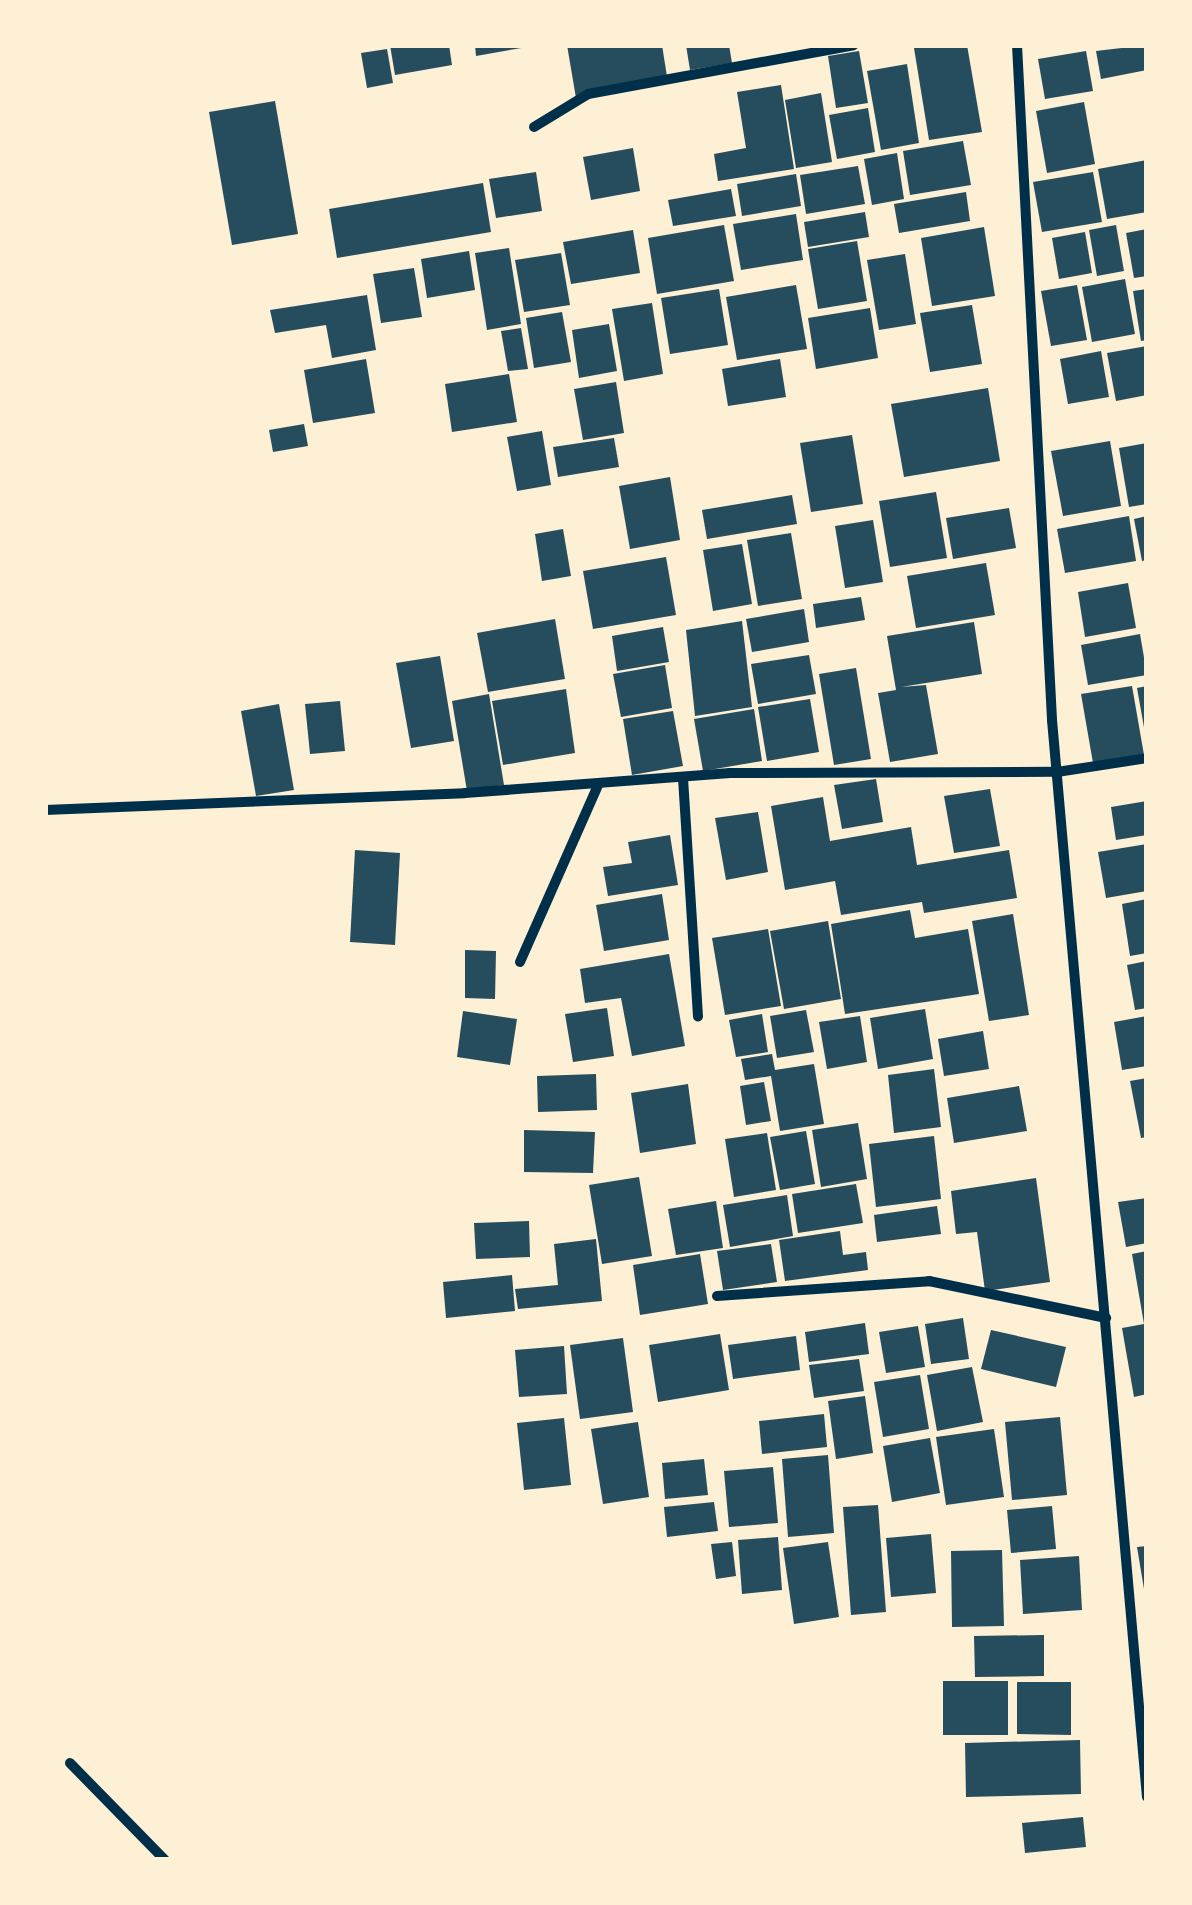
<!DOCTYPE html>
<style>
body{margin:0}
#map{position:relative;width:1192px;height:1905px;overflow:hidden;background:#fdf0d5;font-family:"Libre Baskerville",serif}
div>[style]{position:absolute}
.building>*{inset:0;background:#264d5e}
.minor>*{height:10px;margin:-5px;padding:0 5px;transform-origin:5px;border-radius:5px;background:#003049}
span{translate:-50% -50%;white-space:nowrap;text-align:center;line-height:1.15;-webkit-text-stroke:10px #fdf0d5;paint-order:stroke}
.frame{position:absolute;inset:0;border:48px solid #fdf0d5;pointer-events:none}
</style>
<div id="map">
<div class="building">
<div style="clip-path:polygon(390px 45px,449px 45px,452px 65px,395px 75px)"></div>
<div style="clip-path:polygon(475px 45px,527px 45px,527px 47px,476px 56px)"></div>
<div style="clip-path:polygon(567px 45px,662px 45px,668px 83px,576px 98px)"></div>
<div style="clip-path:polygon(686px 45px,729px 45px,732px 63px,690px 70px)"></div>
<div style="clip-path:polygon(967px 45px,982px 132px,929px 140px,914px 48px)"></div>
<div style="clip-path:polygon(1147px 45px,1147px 70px,1101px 79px,1096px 51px)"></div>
<div style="clip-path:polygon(387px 49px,393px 83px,367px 88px,361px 53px)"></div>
<div style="clip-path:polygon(859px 51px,868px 103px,836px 108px,828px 56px)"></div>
<div style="clip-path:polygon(1086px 51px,1093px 91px,1045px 99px,1038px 59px)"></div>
<div style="clip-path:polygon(907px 64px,919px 143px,881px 150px,867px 71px)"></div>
<div style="clip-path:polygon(781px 85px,794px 169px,718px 181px,714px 154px,746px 148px,737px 92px)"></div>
<div style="clip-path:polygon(821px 93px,832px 162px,796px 168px,785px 100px)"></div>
<div style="clip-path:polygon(275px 101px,298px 234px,232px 245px,209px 112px)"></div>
<div style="clip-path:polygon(1084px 102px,1095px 164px,1047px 173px,1036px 111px)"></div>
<div style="clip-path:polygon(868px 108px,875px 152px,837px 159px,829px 115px)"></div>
<div style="clip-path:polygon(963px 141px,971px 185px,910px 195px,903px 151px)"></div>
<div style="clip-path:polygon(633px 148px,640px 191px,591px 200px,583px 157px)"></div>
<div style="clip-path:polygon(897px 153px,904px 199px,872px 205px,864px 159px)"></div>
<div style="clip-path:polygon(1147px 160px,1147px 212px,1107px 219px,1098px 169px)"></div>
<div style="clip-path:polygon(858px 166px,865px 204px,806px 214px,800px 175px)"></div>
<div style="clip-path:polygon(536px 172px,542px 211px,496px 218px,489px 179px)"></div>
<div style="clip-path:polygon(1093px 172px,1102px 222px,1042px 232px,1033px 182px)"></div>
<div style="clip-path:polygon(796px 174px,801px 206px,742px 216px,737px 184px)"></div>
<div style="clip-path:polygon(483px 183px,491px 232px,337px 258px,329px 209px)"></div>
<div style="clip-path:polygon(731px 189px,736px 216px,673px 226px,668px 200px)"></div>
<div style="clip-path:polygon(966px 192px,970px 221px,899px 233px,894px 204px)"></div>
<div style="clip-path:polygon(865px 212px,869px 237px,808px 247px,804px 222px)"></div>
<div style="clip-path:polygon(796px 214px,803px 260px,741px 270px,733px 224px)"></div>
<div style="clip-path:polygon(724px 225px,734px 281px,657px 294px,648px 238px)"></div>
<div style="clip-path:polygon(1116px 225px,1124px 271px,1097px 276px,1089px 230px)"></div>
<div style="clip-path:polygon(984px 227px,995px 296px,932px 306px,921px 238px)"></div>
<div style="clip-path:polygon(1147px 229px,1147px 276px,1134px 278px,1126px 233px)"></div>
<div style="clip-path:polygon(633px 230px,640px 273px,571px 284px,563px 242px)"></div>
<div style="clip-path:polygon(1085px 232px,1092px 273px,1059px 279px,1052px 238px)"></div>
<div style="clip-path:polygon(857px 241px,867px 301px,818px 309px,808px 249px)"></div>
<div style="clip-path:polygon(509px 248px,521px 324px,487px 330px,475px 253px)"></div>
<div style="clip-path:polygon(469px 251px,475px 290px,427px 298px,421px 259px)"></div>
<div style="clip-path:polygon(561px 253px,570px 305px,524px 312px,515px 260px)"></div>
<div style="clip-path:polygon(905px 254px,916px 324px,879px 330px,867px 260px)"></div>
<div style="clip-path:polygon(414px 268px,422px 317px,381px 323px,373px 274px)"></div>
<div style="clip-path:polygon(1125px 279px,1135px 334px,1092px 342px,1082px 287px)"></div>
<div style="clip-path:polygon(796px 285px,807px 349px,737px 360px,726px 297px)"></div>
<div style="clip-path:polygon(1077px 285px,1087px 340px,1051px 346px,1041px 291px)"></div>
<div style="clip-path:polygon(719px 289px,728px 345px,670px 354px,661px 298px)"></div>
<div style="clip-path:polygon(1147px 289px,1147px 340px,1141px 341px,1133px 291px)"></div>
<div style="clip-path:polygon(367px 295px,376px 350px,332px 358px,326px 325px,275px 333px,270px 310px)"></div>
<div style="clip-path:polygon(652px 303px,663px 374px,624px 381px,612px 309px)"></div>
<div style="clip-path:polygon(972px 305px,982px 364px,930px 372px,920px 313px)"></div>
<div style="clip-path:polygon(870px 308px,878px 358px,816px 369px,808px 318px)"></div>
<div style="clip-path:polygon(562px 312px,571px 362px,534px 368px,526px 318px)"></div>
<div style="clip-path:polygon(609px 324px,617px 371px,579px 378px,572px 330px)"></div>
<div style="clip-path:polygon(521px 328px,528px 369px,508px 371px,501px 331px)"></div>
<div style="clip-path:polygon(1147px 346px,1147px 395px,1116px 401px,1107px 353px)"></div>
<div style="clip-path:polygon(1101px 351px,1109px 397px,1068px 404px,1060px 359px)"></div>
<div style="clip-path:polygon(366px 359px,375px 413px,313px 423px,304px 370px)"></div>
<div style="clip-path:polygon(780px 359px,786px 397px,728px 406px,722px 369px)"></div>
<div style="clip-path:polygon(509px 374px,517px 422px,452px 432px,445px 384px)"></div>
<div style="clip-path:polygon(616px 382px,624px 433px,583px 440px,574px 389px)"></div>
<div style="clip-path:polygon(988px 388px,1000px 461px,904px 477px,891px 404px)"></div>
<div style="clip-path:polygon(304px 424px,308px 446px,273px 452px,269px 430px)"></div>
<div style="clip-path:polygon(542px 431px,551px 485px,517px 491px,507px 437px)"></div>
<div style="clip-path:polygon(852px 435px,863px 504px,811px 512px,800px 443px)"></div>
<div style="clip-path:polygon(614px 438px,619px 467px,558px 477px,553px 447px)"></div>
<div style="clip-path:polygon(1110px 441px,1121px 506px,1063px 516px,1051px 451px)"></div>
<div style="clip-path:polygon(1147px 443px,1147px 504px,1129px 507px,1119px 448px)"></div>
<div style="clip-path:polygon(670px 477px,680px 540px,630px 549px,619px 486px)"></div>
<div style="clip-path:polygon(936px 492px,947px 558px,890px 567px,879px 501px)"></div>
<div style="clip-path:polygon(792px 495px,797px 524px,707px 539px,702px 510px)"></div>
<div style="clip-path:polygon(1009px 508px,1016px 548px,953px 559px,946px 518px)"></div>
<div style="clip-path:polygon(1129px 516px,1136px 561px,1065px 573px,1057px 529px)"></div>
<div style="clip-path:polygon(1147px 516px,1147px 560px,1142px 561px,1134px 519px)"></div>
<div style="clip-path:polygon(873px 520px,883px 582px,845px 588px,835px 526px)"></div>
<div style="clip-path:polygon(563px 529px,571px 576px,542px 581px,535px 534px)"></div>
<div style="clip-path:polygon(791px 533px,802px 599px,758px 606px,747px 540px)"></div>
<div style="clip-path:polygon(742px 544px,752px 604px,713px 611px,703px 550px)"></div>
<div style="clip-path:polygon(666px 557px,676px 615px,593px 629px,583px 571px)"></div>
<div style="clip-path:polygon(986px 563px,995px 615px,916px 628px,907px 576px)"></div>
<div style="clip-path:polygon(1128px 583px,1136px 628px,1085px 637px,1078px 592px)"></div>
<div style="clip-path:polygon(861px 597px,865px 620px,816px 628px,813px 604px)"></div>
<div style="clip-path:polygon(804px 609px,809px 642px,752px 652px,746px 619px)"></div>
<div style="clip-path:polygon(555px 619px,565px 679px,488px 692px,477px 633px)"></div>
<div style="clip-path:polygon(742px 621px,752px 707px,695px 716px,686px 630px)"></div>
<div style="clip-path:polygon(974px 622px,982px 674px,901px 687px,926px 685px,938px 754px,890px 762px,878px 693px,896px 690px,887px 636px)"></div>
<div style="clip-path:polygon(663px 627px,669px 662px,617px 671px,612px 636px)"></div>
<div style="clip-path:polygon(1140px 634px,1147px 675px,1088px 685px,1081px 645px)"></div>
<div style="clip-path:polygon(809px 655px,816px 694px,758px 704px,751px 664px)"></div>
<div style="clip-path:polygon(440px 656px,454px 741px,411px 748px,396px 663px)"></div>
<div style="clip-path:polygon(665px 665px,672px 708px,621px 717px,613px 674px)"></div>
<div style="clip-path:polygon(856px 668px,871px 759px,834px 765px,819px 674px)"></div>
<div style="clip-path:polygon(1132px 686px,1144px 755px,1093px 763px,1081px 694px)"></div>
<div style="clip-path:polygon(1147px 686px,1147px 733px,1145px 733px,1137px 688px)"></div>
<div style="clip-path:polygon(566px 689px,575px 753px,503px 765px,492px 701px)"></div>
<div style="clip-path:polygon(489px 694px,504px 785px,467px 791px,452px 701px)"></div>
<div style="clip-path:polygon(810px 699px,819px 752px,767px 761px,758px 707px)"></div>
<div style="clip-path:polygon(340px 701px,345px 751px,310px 754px,305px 704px)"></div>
<div style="clip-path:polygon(279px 704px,294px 790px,256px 796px,241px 711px)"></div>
<div style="clip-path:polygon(754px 709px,762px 761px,703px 771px,694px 719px)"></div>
<div style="clip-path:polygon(673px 711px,683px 766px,632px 775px,623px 719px)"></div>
<div style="clip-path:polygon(876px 779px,883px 822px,842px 829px,834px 785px)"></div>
<div style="clip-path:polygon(990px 789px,1000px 846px,954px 853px,944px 796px)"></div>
<div style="clip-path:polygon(823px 797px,830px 841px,911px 827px,917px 865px,1009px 850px,1017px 898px,924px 913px,922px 902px,841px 915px,835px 881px,785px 890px,771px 806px)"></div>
<div style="clip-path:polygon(1147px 801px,1147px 835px,1116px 840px,1111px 807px)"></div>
<div style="clip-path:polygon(758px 812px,768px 872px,726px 880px,715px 818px)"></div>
<div style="clip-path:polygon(670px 835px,678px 885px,608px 896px,603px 867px,632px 863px,628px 842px)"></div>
<div style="clip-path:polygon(1147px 844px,1147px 891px,1106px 898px,1098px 852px)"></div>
<div style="clip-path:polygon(355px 850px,400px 853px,395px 945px,350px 942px)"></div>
<div style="clip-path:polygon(662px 894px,669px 940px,604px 951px,596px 905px)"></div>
<div style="clip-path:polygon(1147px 899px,1147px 953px,1130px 956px,1122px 904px)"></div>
<div style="clip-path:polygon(910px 910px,915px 938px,968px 929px,979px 994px,845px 1014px,831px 924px)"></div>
<div style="clip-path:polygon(1013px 914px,1029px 1015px,989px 1021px,972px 921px)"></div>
<div style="clip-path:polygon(828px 921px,841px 999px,784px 1009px,770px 931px)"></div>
<div style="clip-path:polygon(768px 929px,781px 1006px,725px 1015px,712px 938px)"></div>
<div style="clip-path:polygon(465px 950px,496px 951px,495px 999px,465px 998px)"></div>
<div style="clip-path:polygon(669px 954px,685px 1046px,632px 1056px,621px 998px,585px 1003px,580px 969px)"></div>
<div style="clip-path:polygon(1147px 961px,1147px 1008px,1135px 1010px,1127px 965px)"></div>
<div style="clip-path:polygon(607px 1008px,614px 1056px,573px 1062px,565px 1014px)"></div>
<div style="clip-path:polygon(925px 1009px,933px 1059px,878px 1069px,870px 1018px)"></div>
<div style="clip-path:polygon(806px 1010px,814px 1052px,777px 1058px,770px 1016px)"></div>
<div style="clip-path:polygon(463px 1011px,517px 1019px,510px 1065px,457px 1057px)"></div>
<div style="clip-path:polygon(762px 1014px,768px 1052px,736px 1057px,729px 1020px)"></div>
<div style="clip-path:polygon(860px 1016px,867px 1062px,827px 1069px,819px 1022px)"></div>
<div style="clip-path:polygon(1147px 1016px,1147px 1066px,1122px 1070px,1114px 1022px)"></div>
<div style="clip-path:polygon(983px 1031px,989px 1069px,944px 1076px,938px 1039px)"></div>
<div style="clip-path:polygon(772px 1054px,775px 1070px,814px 1064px,824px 1124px,780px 1131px,771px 1076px,745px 1080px,741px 1059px)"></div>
<div style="clip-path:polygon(934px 1069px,941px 1127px,894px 1133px,888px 1075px)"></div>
<div style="clip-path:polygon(596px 1074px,597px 1110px,538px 1112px,537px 1076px)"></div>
<div style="clip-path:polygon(1147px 1078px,1147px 1137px,1141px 1138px,1130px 1081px)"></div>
<div style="clip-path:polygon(764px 1082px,771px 1121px,746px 1125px,740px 1086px)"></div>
<div style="clip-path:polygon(688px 1084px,696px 1144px,640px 1153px,631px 1093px)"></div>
<div style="clip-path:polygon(1019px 1086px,1027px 1131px,954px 1143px,947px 1098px)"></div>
<div style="clip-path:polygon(858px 1123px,867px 1179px,821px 1187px,812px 1130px)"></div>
<div style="clip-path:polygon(524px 1130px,595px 1132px,593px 1173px,524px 1172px)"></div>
<div style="clip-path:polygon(806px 1131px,815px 1184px,780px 1190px,770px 1137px)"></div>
<div style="clip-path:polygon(767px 1133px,776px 1190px,734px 1197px,725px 1139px)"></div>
<div style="clip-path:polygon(934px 1136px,941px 1199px,876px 1207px,869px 1144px)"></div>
<div style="clip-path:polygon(639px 1177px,652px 1256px,602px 1264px,589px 1185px)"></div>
<div style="clip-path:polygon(1036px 1178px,1050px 1282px,985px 1291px,977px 1232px,956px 1234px,951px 1191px)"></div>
<div style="clip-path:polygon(856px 1184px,863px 1223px,798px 1233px,792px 1194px)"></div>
<div style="clip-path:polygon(787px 1195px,793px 1236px,730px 1247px,723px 1205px)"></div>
<div style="clip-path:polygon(1147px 1198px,1147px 1243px,1126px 1247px,1118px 1202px)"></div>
<div style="clip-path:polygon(716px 1201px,723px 1248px,676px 1255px,668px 1209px)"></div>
<div style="clip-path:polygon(937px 1206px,941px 1234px,877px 1242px,874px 1215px)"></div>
<div style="clip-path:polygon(529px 1221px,530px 1257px,476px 1259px,474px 1223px)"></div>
<div style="clip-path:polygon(840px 1231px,843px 1255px,866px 1252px,868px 1270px,785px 1281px,779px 1240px)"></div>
<div style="clip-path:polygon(596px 1239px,602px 1301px,518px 1309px,515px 1289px,558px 1285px,554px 1244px)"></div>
<div style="clip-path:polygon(771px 1244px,777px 1282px,723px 1290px,717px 1251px)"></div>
<div style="clip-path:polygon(1147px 1251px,1147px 1394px,1134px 1397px,1122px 1328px,1144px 1324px,1132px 1254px)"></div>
<div style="clip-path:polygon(700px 1254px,708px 1304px,640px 1315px,633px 1265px)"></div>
<div style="clip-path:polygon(512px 1275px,515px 1311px,446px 1318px,443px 1282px)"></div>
<div style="clip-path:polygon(963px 1318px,969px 1359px,931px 1364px,925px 1324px)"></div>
<div style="clip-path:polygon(865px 1323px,869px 1354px,809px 1362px,805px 1332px)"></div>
<div style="clip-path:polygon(918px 1326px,925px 1367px,886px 1373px,879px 1332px)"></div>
<div style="clip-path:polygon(991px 1330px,1066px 1347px,1056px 1387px,981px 1369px)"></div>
<div style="clip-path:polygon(720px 1334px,729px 1390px,658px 1402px,649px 1345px)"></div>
<div style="clip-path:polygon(796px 1336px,800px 1370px,733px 1379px,728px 1345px)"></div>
<div style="clip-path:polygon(623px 1338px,633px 1412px,580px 1419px,570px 1345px)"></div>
<div style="clip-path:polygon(564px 1346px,567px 1394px,519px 1397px,515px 1350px)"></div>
<div style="clip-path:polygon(859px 1359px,864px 1391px,814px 1398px,809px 1365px)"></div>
<div style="clip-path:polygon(972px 1367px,983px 1422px,937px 1431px,927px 1375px)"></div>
<div style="clip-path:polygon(920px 1375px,929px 1429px,883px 1437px,874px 1382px)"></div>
<div style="clip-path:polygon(865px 1396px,873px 1453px,836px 1459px,828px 1401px)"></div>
<div style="clip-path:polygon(824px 1414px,827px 1447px,762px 1454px,759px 1421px)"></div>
<div style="clip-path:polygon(1060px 1417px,1067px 1495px,1012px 1500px,1005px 1422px)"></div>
<div style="clip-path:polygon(564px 1418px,571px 1485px,524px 1490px,517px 1423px)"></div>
<div style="clip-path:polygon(638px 1422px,649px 1497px,603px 1504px,591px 1429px)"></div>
<div style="clip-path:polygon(994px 1429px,1004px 1497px,946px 1505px,936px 1437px)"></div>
<div style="clip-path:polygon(930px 1438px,940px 1493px,892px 1502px,883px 1446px)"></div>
<div style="clip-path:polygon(828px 1455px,834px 1533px,788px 1537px,782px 1459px)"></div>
<div style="clip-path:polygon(704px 1459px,708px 1495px,665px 1499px,662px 1463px)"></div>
<div style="clip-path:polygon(773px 1467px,778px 1523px,729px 1527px,724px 1471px)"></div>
<div style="clip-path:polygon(714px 1502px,718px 1531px,667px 1537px,664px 1507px)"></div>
<div style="clip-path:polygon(878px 1505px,886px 1612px,851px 1615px,843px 1507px)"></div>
<div style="clip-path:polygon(1052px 1506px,1056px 1549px,1011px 1553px,1007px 1510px)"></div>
<div style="clip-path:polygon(931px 1534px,936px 1593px,891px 1597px,886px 1538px)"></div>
<div style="clip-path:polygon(778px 1537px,782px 1590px,742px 1594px,738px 1540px)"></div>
<div style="clip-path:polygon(732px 1542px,736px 1576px,716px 1579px,711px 1544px)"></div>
<div style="clip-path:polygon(828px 1542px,839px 1617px,794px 1624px,783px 1548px)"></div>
<div style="clip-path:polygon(1147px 1546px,1147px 1594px,1145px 1595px,1137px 1547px)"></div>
<div style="clip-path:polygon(1002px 1550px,1004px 1626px,952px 1627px,951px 1551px)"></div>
<div style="clip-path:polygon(1079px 1556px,1082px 1610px,1023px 1614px,1020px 1560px)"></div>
<div style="clip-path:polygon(1044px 1635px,1044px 1676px,975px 1677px,974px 1636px)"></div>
<div style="clip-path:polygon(943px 1681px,1008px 1681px,1008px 1735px,943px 1735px)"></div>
<div style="clip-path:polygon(1017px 1682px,1071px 1682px,1071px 1735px,1017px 1734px)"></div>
<div style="clip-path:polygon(1080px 1740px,1081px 1794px,966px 1797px,965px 1743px)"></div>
<div style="clip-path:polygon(1083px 1817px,1086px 1847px,1025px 1853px,1022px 1823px)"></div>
</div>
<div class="minor">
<div style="left:1017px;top:45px;width:676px;rotate:87.03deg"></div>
<div style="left:1052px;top:720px;width:1081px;rotate:84.96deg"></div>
<div style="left:534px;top:127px;width:63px;rotate:-31.4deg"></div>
<div style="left:588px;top:94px;width:270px;rotate:-10.4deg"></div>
<div style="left:683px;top:778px;width:239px;rotate:86.4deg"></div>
<div style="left:45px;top:810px;width:420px;rotate:-2.3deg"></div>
<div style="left:465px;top:793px;width:266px;rotate:-4.3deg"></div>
<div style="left:730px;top:773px;width:327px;rotate:-0.2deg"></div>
<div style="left:1057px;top:772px;width:91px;rotate:-8.8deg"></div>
<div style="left:520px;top:962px;width:193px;rotate:-66.2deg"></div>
<div style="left:717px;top:1296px;width:213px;rotate:-4deg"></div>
<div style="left:929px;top:1281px;width:181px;rotate:11.8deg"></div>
<div style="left:70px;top:1763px;width:136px;rotate:45.6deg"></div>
</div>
<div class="frame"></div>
</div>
